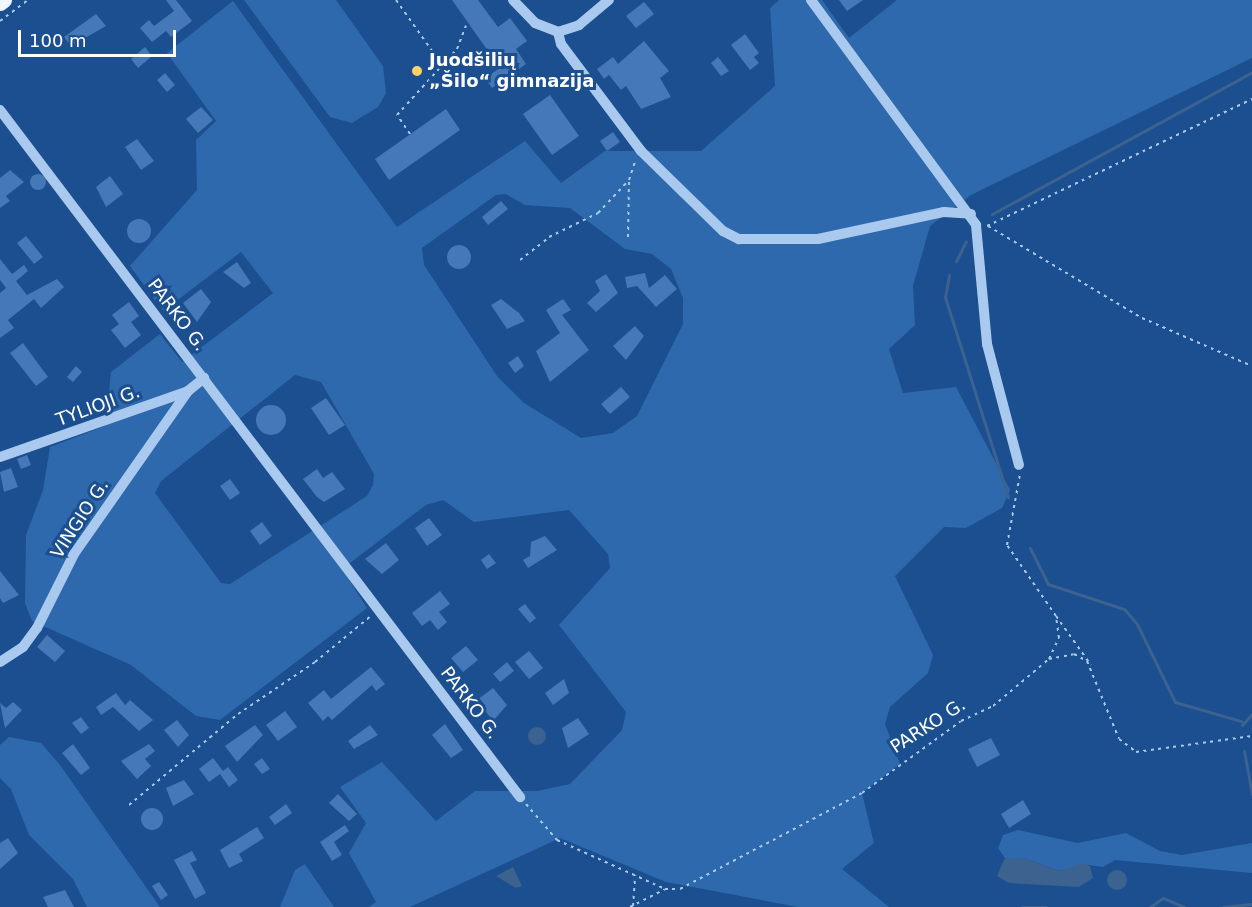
<!DOCTYPE html>
<meta charset="utf-8">
<style>
body{margin:0}
#map{position:relative;width:1252px;height:907px;overflow:hidden;background:#1b4f8f;font-family:"DejaVu Sans",sans-serif}
div>[style]{position:absolute}
.green>*{inset:0;background:#2e69ad}
.water>*{inset:0;background:#3c6290}
.round{border-radius:50%}
.stream>*{height:3px;margin:-1.5px;padding:0 1.5px;transform-origin:1.5px;border-radius:1.5px;background:#3c6290}
.building>*{inset:0;background:#4478b7}
.path>*{height:2px;margin-top:-1px;transform-origin:0;background:repeating-linear-gradient(90deg,#a9c9ee 0 3px,transparent 0 7.5px)}
.minor>*{height:10px;margin:-5px;padding:0 5px;transform-origin:5px;border-radius:5px;background:#a9c9ee}
.major>*{height:15px;margin:-7.5px;padding:0 7.5px;transform-origin:7.5px;border-radius:7.5px;background:#f0f6ff}
.dots>*{width:16px;height:16px;translate:-50% -50%;box-sizing:border-box;border:3px solid #1b4f8f;border-radius:50%}
span{translate:-50% -50%;white-space:nowrap;text-align:center;line-height:1.15;-webkit-text-stroke:6px #1b4f8f;paint-order:stroke}
.poi-label{font-size:18px;color:#fff;font-weight:700}
.left{translate:0 -50%;text-align:left}
.street-label{font-size:18px;color:#fff}
.scale{position:absolute;left:18px;top:30px;width:158px;height:27px;box-sizing:border-box;border:3px solid #fff;border-top:0;padding-left:8px;font-size:18px;line-height:21px;white-space:nowrap;color:#fff;-webkit-text-stroke:4px #1b4f8f;paint-order:stroke}
</style>
<div id="map">
<div class="green">
<div style="clip-path:polygon(244px 0,336px 0,383px 66px,386px 93px,378px 107px,352px 123px,330px 117px)"></div>
<div style="clip-path:polygon(evenodd,779px 0,822px 0,849px 38px,897px 0,1252px 0,1252px 58px,971px 195px,930px 226px,913px 286px,915px 325px,889px 349px,903px 393px,956px 387px,1010px 490px,1002px 508px,966px 528px,944px 527px,895px 576px,933px 655px,928px 673px,890px 707px,885px 724px,900px 764px,862px 793px,874px 843px,842px 869px,889px 907px,798px 907px,666px 882px,560px 838px,410px 907px,369px 907px,376px 902px,349px 853px,366px 823px,340px 787px,382px 762px,436px 821px,475px 791px,537px 791px,570px 784px,622px 730px,626px 712px,559px 625px,610px 568px,608px 554px,569px 510px,474px 522px,443px 500px,426px 505px,342px 569px,367px 608px,220px 720px,196px 716px,131px 665px,32px 621px,25px 603px,26px 535px,43px 490px,50px 447px,105px 426px,111px 372px,160px 334px,182px 362px,273px 293px,241px 252px,163px 311px,130px 266px,197px 190px,196px 140px,216px 121px,167px 53px,233px 1px,397px 227px,525px 141px,561px 183px,605px 151px,701px 151px,775px 86px,770px 8px,779px 0,506px 194px,525px 205px,570px 208px,625px 249px,652px 254px,671px 269px,683px 298px,683px 324px,637px 416px,613px 433px,581px 438px,524px 403px,497px 376px,424px 265px,422px 248px,496px 195px,506px 194px,779px 0,295px 375px,321px 382px,374px 474px,373px 485px,367px 496px,230px 584px,221px 583px,155px 493px,161px 481px,295px 375px)"></div>
<div style="clip-path:polygon(9px 737px,41px 743px,60px 765px,160px 907px,87px 907px,73px 879px,29px 835px,11px 789px,0 778px,0 745px)"></div>
<div style="clip-path:polygon(1018px 830px,1078px 843px,1126px 833px,1160px 851px,1182px 855px,1252px 843px,1252px 873px,1115px 860px,1103px 867px,1081px 864px,1060px 871px,1023px 858px,1005px 858px,998px 848px,1003px 835px)"></div>
<div style="clip-path:polygon(305px 864px,334px 907px,280px 907px,295px 870px)"></div>
</div>
<div class="water">
<div class="round" style="left:528px;top:727px;width:18px;height:18px"></div>
<div style="clip-path:polygon(1005px 858px,1023px 858px,1060px 871px,1081px 863px,1090px 866px,1093px 878px,1079px 887px,1009px 883px,997px 876px)"></div>
<div style="clip-path:polygon(513px 867px,522px 886px,516px 888px,496px 876px)"></div>
<div class="round" style="left:1107px;top:870px;width:20px;height:20px"></div>
</div>
<div class="stream">
<div style="left:992px;top:214px;width:296px;rotate:-28.6deg"></div>
<div style="left:956px;top:261px;width:22px;rotate:-63deg"></div>
<div style="left:949px;top:275px;width:22px;rotate:100deg"></div>
<div style="left:945px;top:297px;width:210px;rotate:72.5deg"></div>
<div style="left:1030px;top:548px;width:40px;rotate:63.4deg"></div>
<div style="left:1048px;top:584px;width:80px;rotate:18.2deg"></div>
<div style="left:1124px;top:609px;width:20px;rotate:49deg"></div>
<div style="left:1137px;top:624px;width:87px;rotate:64deg"></div>
<div style="left:1175px;top:702px;width:69px;rotate:16.1deg"></div>
<div style="left:1242px;top:725px;width:15px;rotate:-48deg"></div>
<div style="left:1244px;top:751px;width:44px;rotate:79.5deg"></div>
<div style="left:1022px;top:907px;width:24px"></div>
<div style="left:1150px;top:907px;width:16px;rotate:-35deg"></div>
<div style="left:1163px;top:898px;width:23px;rotate:23deg"></div>
<div style="left:1223px;top:907px;width:29px;rotate:-6deg"></div>
</div>
<div class="building">
<div style="clip-path:polygon(166px 0,176px 0,192px 21px,171px 37px,166px 31px,152px 42px,140px 28px,149px 20px,154px 26px,174px 11px)"></div>
<div style="clip-path:polygon(452px 0,478px 0,498px 27px,510px 18px,527px 41px,516px 49px,526px 64px,492px 88px,485px 78px,500px 68px)"></div>
<div style="clip-path:polygon(839px 0,863px 0,847px 11px)"></div>
<div style="clip-path:polygon(644px 2px,654px 14px,636px 28px,626px 16px)"></div>
<div style="clip-path:polygon(96px 14px,106px 26px,71px 46px,64px 37px)"></div>
<div style="clip-path:polygon(745px 34px,759px 53px,754px 57px,759px 63px,750px 70px,731px 45px)"></div>
<div style="clip-path:polygon(644px 41px,669px 71px,660px 78px,671px 97px,641px 109px,626px 86px,621px 90px,609px 75px,604px 79px,597px 69px,613px 57px,618px 64px)"></div>
<div style="clip-path:polygon(145px 47px,152px 56px,138px 68px,131px 59px)"></div>
<div style="clip-path:polygon(718px 57px,729px 71px,721px 76px,711px 63px)"></div>
<div style="clip-path:polygon(165px 73px,175px 85px,167px 92px,157px 80px)"></div>
<div style="clip-path:polygon(550px 95px,579px 136px,552px 155px,523px 114px)"></div>
<div style="clip-path:polygon(201px 107px,213px 120px,198px 133px,186px 119px)"></div>
<div style="clip-path:polygon(446px 109px,460px 130px,389px 180px,375px 159px)"></div>
<div style="clip-path:polygon(613px 132px,620px 142px,607px 151px,600px 141px)"></div>
<div style="clip-path:polygon(137px 139px,154px 161px,141px 170px,125px 147px)"></div>
<div style="clip-path:polygon(10px 170px,24px 182px,6px 196px,10px 201px,0 208px,0 178px)"></div>
<div class="round" style="left:30px;top:174px;width:16px;height:16px"></div>
<div style="clip-path:polygon(110px 176px,123px 194px,106px 207px,96px 187px)"></div>
<div style="clip-path:polygon(501px 201px,508px 209px,488px 225px,482px 217px)"></div>
<div class="round" style="left:127px;top:219px;width:24px;height:24px"></div>
<div style="clip-path:polygon(26px 236px,43px 257px,34px 264px,17px 243px)"></div>
<div class="round" style="left:447px;top:245px;width:24px;height:24px"></div>
<div style="clip-path:polygon(0 259px,12px 274px,24px 265px,28px 271px,16px 281px,27px 295px,57px 279px,64px 287px,41px 308px,34px 299px,8px 320px,14px 328px,0 338px,0 293px,6px 288px,0 280px)"></div>
<div style="clip-path:polygon(237px 262px,251px 283px,244px 288px,223px 272px)"></div>
<div style="clip-path:polygon(645px 273px,649px 288px,665px 275px,677px 289px,656px 307px,637px 286px,627px 288px,625px 277px)"></div>
<div style="clip-path:polygon(606px 274px,618px 293px,596px 312px,587px 303px,600px 291px,595px 281px)"></div>
<div style="clip-path:polygon(201px 289px,211px 302px,197px 322px,183px 303px)"></div>
<div style="clip-path:polygon(501px 299px,519px 313px,525px 321px,507px 329px,491px 305px)"></div>
<div style="clip-path:polygon(563px 299px,571px 310px,562px 315px,589px 350px,550px 382px,536px 351px,560px 333px,546px 310px)"></div>
<div style="clip-path:polygon(129px 302px,139px 316px,131px 322px,141px 335px,125px 348px,111px 330px,119px 324px,112px 315px)"></div>
<div style="clip-path:polygon(635px 326px,644px 336px,626px 360px,613px 346px)"></div>
<div style="clip-path:polygon(23px 343px,48px 377px,36px 386px,10px 353px)"></div>
<div style="clip-path:polygon(518px 356px,524px 366px,515px 373px,508px 363px)"></div>
<div style="clip-path:polygon(76px 366px,82px 372px,73px 382px,67px 377px)"></div>
<div style="clip-path:polygon(621px 387px,630px 397px,610px 414px,601px 404px)"></div>
<div style="clip-path:polygon(326px 398px,345px 425px,329px 435px,311px 408px)"></div>
<div class="round" style="left:256px;top:405px;width:30px;height:30px"></div>
<div style="clip-path:polygon(27px 455px,31px 465px,21px 469px,17px 459px)"></div>
<div style="clip-path:polygon(11px 468px,18px 487px,4px 492px,0 472px)"></div>
<div style="clip-path:polygon(317px 469px,323px 478px,332px 472px,345px 489px,324px 502px,317px 497px,303px 479px)"></div>
<div style="clip-path:polygon(230px 479px,240px 493px,230px 500px,220px 486px)"></div>
<div style="clip-path:polygon(429px 518px,442px 535px,427px 546px,415px 528px)"></div>
<div style="clip-path:polygon(262px 522px,272px 536px,260px 545px,250px 531px)"></div>
<div style="clip-path:polygon(545px 536px,557px 550px,528px 568px,523px 560px,530px 556px,531px 542px)"></div>
<div style="clip-path:polygon(386px 543px,399px 560px,382px 574px,365px 559px)"></div>
<div style="clip-path:polygon(489px 554px,496px 563px,487px 569px,481px 560px)"></div>
<div style="clip-path:polygon(0 571px,19px 595px,3px 603px,0 598px)"></div>
<div style="clip-path:polygon(440px 591px,450px 604px,439px 612px,447px 622px,438px 630px,430px 620px,422px 626px,412px 613px)"></div>
<div style="clip-path:polygon(525px 604px,536px 618px,530px 623px,518px 609px)"></div>
<div style="clip-path:polygon(47px 635px,65px 651px,55px 662px,37px 647px)"></div>
<div style="clip-path:polygon(466px 646px,478px 660px,463px 672px,451px 658px)"></div>
<div style="clip-path:polygon(529px 651px,543px 668px,529px 679px,515px 662px)"></div>
<div style="clip-path:polygon(507px 662px,514px 671px,500px 682px,493px 674px)"></div>
<div style="clip-path:polygon(371px 667px,385px 684px,376px 691px,372px 685px,332px 720px,328px 716px,323px 721px,308px 703px,324px 690px,331px 699px)"></div>
<div style="clip-path:polygon(564px 679px,569px 693px,553px 705px,545px 693px)"></div>
<div style="clip-path:polygon(493px 688px,507px 705px,493px 721px,477px 700px)"></div>
<div style="clip-path:polygon(116px 693px,125px 705px,130px 700px,153px 720px,139px 731px,113px 707px,101px 715px,96px 707px)"></div>
<div style="clip-path:polygon(13px 702px,22px 710px,5px 728px,0 703px,6px 708px)"></div>
<div style="clip-path:polygon(285px 711px,297px 727px,278px 741px,266px 725px)"></div>
<div style="clip-path:polygon(81px 717px,89px 728px,81px 734px,72px 723px)"></div>
<div style="clip-path:polygon(578px 718px,589px 734px,568px 748px,562px 728px)"></div>
<div style="clip-path:polygon(177px 720px,189px 735px,178px 747px,164px 730px)"></div>
<div style="clip-path:polygon(445px 724px,463px 750px,451px 758px,432px 735px)"></div>
<div style="clip-path:polygon(255px 725px,263px 735px,237px 762px,225px 746px)"></div>
<div style="clip-path:polygon(370px 725px,378px 735px,354px 749px,348px 741px)"></div>
<div style="clip-path:polygon(991px 738px,1000px 755px,977px 767px,968px 749px)"></div>
<div style="clip-path:polygon(73px 744px,90px 768px,81px 775px,62px 753px)"></div>
<div style="clip-path:polygon(149px 744px,155px 751px,145px 759px,151px 766px,137px 779px,121px 761px)"></div>
<div style="clip-path:polygon(213px 758px,223px 771px,228px 767px,238px 780px,229px 787px,220px 774px,209px 782px,199px 769px)"></div>
<div style="clip-path:polygon(262px 758px,270px 769px,262px 774px,254px 764px)"></div>
<div style="clip-path:polygon(184px 780px,194px 794px,173px 806px,166px 788px)"></div>
<div style="clip-path:polygon(338px 794px,357px 814px,349px 821px,329px 803px)"></div>
<div style="clip-path:polygon(1023px 800px,1031px 814px,1009px 828px,1001px 814px)"></div>
<div style="clip-path:polygon(286px 804px,292px 813px,275px 825px,269px 817px)"></div>
<div class="round" style="left:141px;top:808px;width:22px;height:22px"></div>
<div style="clip-path:polygon(345px 825px,349px 831px,334px 842px,342px 855px,332px 861px,320px 842px)"></div>
<div style="clip-path:polygon(257px 827px,264px 838px,239px 854px,243px 861px,229px 868px,220px 850px)"></div>
<div style="clip-path:polygon(8px 838px,18px 853px,0 869px,0 843px)"></div>
<div style="clip-path:polygon(192px 851px,197px 860px,190px 863px,206px 893px,195px 899px,174px 860px)"></div>
<div style="clip-path:polygon(159px 882px,168px 895px,161px 900px,152px 886px)"></div>
<div style="clip-path:polygon(65px 890px,74px 907px,48px 907px,43px 897px)"></div>
</div>
<div class="path">
<div style="left:396px;top:0;width:80px;rotate:54.7deg"></div>
<div style="left:0;top:21px;width:35px;rotate:-37deg"></div>
<div style="left:410px;top:134px;width:23px;rotate:-124deg"></div>
<div style="left:397px;top:115px;width:89px;rotate:-47.7deg"></div>
<div style="left:457px;top:49px;width:25px;rotate:-69deg"></div>
<div style="left:987px;top:226px;width:294px;rotate:-25.6deg"></div>
<div style="left:988px;top:226px;width:179px;rotate:30.9deg"></div>
<div style="left:1142px;top:318px;width:120px;rotate:23.6deg"></div>
<div style="left:628px;top:237px;width:57px;rotate:-89deg"></div>
<div style="left:629px;top:180px;width:22px;rotate:-72deg"></div>
<div style="left:520px;top:260px;width:37px;rotate:-38deg"></div>
<div style="left:549px;top:237px;width:55px;rotate:-26.1deg"></div>
<div style="left:598px;top:213px;width:45px;rotate:-46.8deg"></div>
<div style="left:1056px;top:616px;width:60px;rotate:54.5deg"></div>
<div style="left:1049px;top:659px;width:25px;rotate:-11deg"></div>
<div style="left:1074px;top:654px;width:15px;rotate:28deg"></div>
<div style="left:1087px;top:661px;width:84px;rotate:67.7deg"></div>
<div style="left:1119px;top:739px;width:21px;rotate:37deg"></div>
<div style="left:1136px;top:752px;width:117px;rotate:-7.9deg"></div>
<div style="left:526px;top:804px;width:48px;rotate:49.3deg"></div>
<div style="left:557px;top:840px;width:119px;rotate:24.4deg"></div>
<div style="left:665px;top:889px;width:15px"></div>
<div style="left:680px;top:889px;width:206px;rotate:-27.8deg"></div>
<div style="left:862px;top:793px;width:122px;rotate:-36deg"></div>
<div style="left:961px;top:721px;width:35px;rotate:-25deg"></div>
<div style="left:993px;top:706px;width:73px;rotate:-40deg"></div>
<div style="left:1049px;top:659px;width:23px;rotate:-65deg"></div>
<div style="left:1059px;top:638px;width:22px;rotate:-98deg"></div>
<div style="left:1056px;top:616px;width:86px;rotate:-124.6deg"></div>
<div style="left:1007px;top:545px;width:72px;rotate:-79.6deg"></div>
<div style="left:129px;top:805px;width:142px;rotate:-39.9deg"></div>
<div style="left:238px;top:714px;width:93px;rotate:-34deg"></div>
<div style="left:315px;top:662px;width:74px;rotate:-39.5deg"></div>
<div style="left:633px;top:906px;width:31px;rotate:-86deg"></div>
<div style="left:630px;top:907px;width:39px;rotate:-27deg"></div>
</div>
<div class="minor">
<div style="left:513px;top:0;width:32px;rotate:46deg"></div>
<div style="left:535px;top:23px;width:25px;rotate:21deg"></div>
<div style="left:558px;top:32px;width:22px;rotate:-18deg"></div>
<div style="left:579px;top:25px;width:39px;rotate:-40deg"></div>
<div style="left:811px;top:0;width:279px;rotate:53.7deg"></div>
<div style="left:976px;top:225px;width:120px;rotate:84.7deg"></div>
<div style="left:987px;top:344px;width:125px;rotate:75.2deg"></div>
<div style="left:558px;top:32px;width:12px;rotate:76deg"></div>
<div style="left:561px;top:44px;width:134px;rotate:53.2deg"></div>
<div style="left:641px;top:151px;width:115px;rotate:44.3deg"></div>
<div style="left:723px;top:231px;width:18px;rotate:27deg"></div>
<div style="left:739px;top:239px;width:79px"></div>
<div style="left:818px;top:239px;width:129px;rotate:-12.1deg"></div>
<div style="left:944px;top:212px;width:27px;rotate:4deg"></div>
<div style="left:0;top:110px;width:862px;rotate:52.88deg"></div>
<div style="left:0;top:457px;width:199px;rotate:-19.3deg"></div>
<div style="left:188px;top:391px;width:21px;rotate:-39deg"></div>
<div style="left:0;top:662px;width:27px;rotate:-33deg"></div>
<div style="left:23px;top:647px;width:24px;rotate:-54deg"></div>
<div style="left:37px;top:628px;width:83px;rotate:-63.4deg"></div>
<div style="left:74px;top:554px;width:199px;rotate:-55deg"></div>
</div>
<div class="major">
<div style="left:0;top:3px;width:5px;rotate:-37deg"></div>
</div>
<div class="dots">
<div style="left:417px;top:71px;background:#ffd166"></div>
</div>
<div class="poi-label">
<span class="left" style="left:429px;top:71px">Juodšilių<br>„Šilo“ gimnazija</span>
</div>
<div class="street-label">
<span style="left:177px;top:315px;rotate:53deg">PARKO G.</span>
<span style="left:98px;top:406px;rotate:-20deg">TYLIOJI G.</span>
<span style="left:80px;top:519px;rotate:-57deg">VINGIO G.</span>
<span style="left:470px;top:703px;rotate:53deg">PARKO G.</span>
<span style="left:928px;top:726px;rotate:-33deg">PARKO G.</span>
</div>
<div class="scale">100 m</div>
</div>
